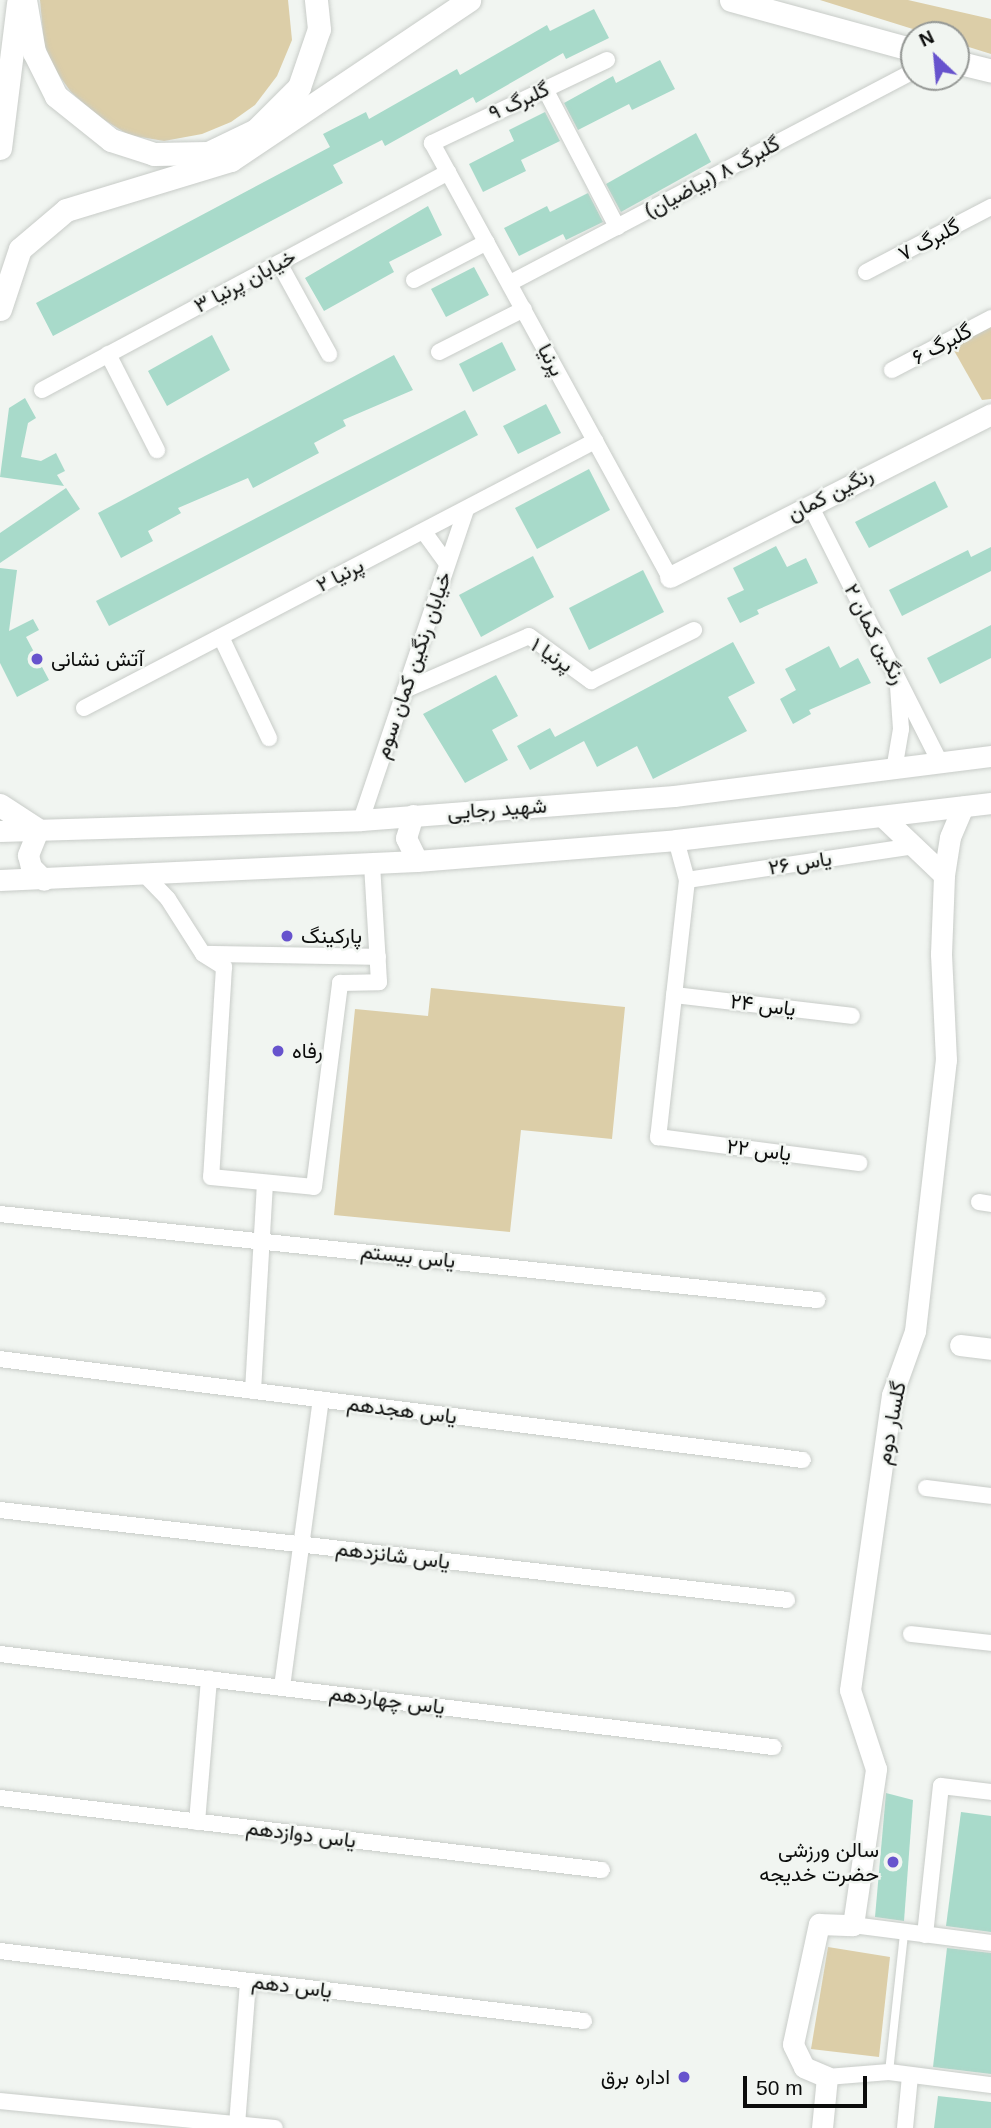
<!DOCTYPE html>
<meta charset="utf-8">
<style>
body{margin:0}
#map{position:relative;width:991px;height:2128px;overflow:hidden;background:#f1f5f1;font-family:Arial,Vazirmatn,sans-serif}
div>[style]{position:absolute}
.green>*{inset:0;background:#dccea8}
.building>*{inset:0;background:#a8daca}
.roads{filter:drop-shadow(0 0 2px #c8ccc8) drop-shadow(0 0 2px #c8ccc8)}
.service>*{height:8px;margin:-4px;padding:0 4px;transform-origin:4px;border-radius:4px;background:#fff}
.minor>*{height:16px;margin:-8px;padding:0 8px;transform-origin:8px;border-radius:8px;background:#fff}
.tertiary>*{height:21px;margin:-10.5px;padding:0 10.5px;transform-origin:10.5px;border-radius:10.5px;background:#fff}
.secondary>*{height:23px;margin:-11.5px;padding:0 11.5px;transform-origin:11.5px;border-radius:11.5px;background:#fff}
.dots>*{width:19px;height:19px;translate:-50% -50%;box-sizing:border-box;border:4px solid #f1f5f1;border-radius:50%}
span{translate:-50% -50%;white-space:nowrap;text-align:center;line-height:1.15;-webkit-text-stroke:5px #f1f5f1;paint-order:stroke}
.street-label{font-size:21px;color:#0b0c0b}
.poi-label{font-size:21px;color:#0b0c0b}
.left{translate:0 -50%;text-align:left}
.right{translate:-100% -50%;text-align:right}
.north{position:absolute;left:900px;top:21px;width:70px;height:70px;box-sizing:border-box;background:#f1f5f1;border:2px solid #959895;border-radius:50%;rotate:334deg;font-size:19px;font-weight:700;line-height:28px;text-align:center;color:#0b0c0b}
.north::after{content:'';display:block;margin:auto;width:24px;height:32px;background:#6753cd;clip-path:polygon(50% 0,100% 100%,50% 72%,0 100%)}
.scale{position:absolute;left:743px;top:2076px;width:124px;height:32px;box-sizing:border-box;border:4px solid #0b0c0b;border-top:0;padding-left:9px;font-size:21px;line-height:24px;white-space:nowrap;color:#0b0c0b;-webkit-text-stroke:5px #f1f5f1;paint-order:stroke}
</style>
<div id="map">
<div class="green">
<div style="clip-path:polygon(40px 0,288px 0,292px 40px,277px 76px,255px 105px,231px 122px,202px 134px,164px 141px,129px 135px,98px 116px,71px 92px,53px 67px,44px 43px)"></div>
<div style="clip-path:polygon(820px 0,908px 0,991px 19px,991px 54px,956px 43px,956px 35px,932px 35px)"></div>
<div style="clip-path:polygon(991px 326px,991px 399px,982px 400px,952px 347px)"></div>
<div style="clip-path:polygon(431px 988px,625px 1007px,612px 1139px,521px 1130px,510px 1232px,334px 1215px,355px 1009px,428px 1016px)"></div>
<div style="clip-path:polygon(828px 1947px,890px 1957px,879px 2057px,811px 2049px)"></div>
</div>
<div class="building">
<div style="clip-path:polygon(594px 9px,609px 38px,566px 59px,563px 53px,476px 103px,473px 97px,385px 146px,382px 140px,333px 165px,343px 183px,53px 336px,36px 303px,330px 147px,323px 134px,366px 112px,369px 119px,457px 69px,460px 75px,547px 25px,550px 31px)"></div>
<div style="clip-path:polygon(660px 60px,675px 89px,632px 110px,629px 104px,578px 130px,564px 103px,613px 76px,616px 83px)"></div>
<div style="clip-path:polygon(545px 112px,560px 141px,521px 160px,526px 171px,483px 192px,469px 164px,514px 141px,509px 130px)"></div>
<div style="clip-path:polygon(696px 133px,711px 162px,621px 212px,606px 184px)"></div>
<div style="clip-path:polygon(588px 193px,603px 222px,566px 240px,563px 234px,519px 256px,504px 228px,547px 206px,550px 212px)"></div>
<div style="clip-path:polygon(428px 206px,442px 235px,389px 262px,394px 272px,324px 311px,305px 278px)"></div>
<div style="clip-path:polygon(474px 267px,489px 295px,446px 317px,431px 289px)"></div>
<div style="clip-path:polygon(212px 335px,230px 370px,167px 406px,148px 371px)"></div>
<div style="clip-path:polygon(502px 342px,516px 370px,473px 392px,459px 364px)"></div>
<div style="clip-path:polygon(394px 355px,413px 390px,343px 420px,346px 426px,314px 443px,319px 453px,253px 488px,248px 478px,178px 508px,181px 513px,148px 531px,153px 541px,121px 558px,98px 513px)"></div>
<div style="clip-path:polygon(25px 398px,36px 418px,28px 423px,21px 457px,41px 461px,56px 453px,65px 471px,57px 475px,64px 486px,0 477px,9px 408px)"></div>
<div style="clip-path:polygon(546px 404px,561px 433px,518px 454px,503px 426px)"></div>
<div style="clip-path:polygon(465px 410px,478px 435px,109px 626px,96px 601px)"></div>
<div style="clip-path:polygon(589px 469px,610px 510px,537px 549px,515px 508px)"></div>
<div style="clip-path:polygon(935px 481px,948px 507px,869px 548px,855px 522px)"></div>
<div style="clip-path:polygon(66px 488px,80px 509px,0 563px,0 533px)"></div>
<div style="clip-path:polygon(776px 546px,787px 567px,806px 558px,818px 583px,757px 610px,759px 614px,740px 623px,727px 598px,744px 590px,733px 568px)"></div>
<div style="clip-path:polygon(991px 547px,991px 571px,902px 616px,889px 590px,968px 550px,971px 557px)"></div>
<div style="clip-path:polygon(533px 556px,554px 597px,481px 637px,459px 595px)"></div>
<div style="clip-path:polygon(0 568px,17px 570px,9px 631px,33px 619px,39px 630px,26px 637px,49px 680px,17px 697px,0 663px)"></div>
<div style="clip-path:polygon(643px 570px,664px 612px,589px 650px,569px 608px)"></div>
<div style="clip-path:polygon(991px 625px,991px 658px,940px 684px,927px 658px)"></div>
<div style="clip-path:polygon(733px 642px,755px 683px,728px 697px,747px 731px,653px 779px,637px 746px,597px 767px,584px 741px,530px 770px,517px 746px,550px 728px,555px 737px)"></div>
<div style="clip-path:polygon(829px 646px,840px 668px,858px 658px,871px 683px,809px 710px,811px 714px,793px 724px,780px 699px,796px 690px,785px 669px)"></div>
<div style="clip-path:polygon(496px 675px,518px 716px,492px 730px,508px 760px,465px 783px,423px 714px)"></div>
<div style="clip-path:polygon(886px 1793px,913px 1800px,904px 1921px,875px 1917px)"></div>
<div style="clip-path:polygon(961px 1812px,991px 1816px,991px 1932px,946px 1926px)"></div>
<div style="clip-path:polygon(947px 1948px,991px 1953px,991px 2074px,933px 2067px)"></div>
<div style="clip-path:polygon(938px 2096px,991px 2102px,991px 2128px,934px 2128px)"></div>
</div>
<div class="roads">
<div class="service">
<div style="left:889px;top:2072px;width:140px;rotate:-83.8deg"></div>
</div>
<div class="minor">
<div style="left:607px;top:60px;width:194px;rotate:154.6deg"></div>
<div style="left:432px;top:143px;width:495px;rotate:61.3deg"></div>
<div style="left:545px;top:89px;width:156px;rotate:62.4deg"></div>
<div style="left:279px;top:263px;width:104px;rotate:61.2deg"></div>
<div style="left:866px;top:272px;width:141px;rotate:-27.5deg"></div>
<div style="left:414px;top:280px;width:82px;rotate:-27.5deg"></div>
<div style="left:510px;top:283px;width:456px;rotate:-27.7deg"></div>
<div style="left:439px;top:352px;width:95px;rotate:-26.8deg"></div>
<div style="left:108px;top:354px;width:108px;rotate:63deg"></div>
<div style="left:892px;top:370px;width:112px;rotate:-27.7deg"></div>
<div style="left:42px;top:390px;width:461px;rotate:-28.2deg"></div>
<div style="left:810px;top:505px;width:290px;rotate:63.2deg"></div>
<div style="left:424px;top:532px;width:39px;rotate:54deg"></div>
<div style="left:221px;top:637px;width:112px;rotate:64.6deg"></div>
<div style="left:405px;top:690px;width:135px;rotate:-23.5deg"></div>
<div style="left:529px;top:636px;width:77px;rotate:36deg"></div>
<div style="left:591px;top:681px;width:115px;rotate:-26.3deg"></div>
<div style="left:84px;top:708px;width:577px;rotate:-27.59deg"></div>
<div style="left:894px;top:770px;width:42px;rotate:-80.3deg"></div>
<div style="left:901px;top:729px;width:43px;rotate:-94deg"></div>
<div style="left:361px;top:820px;width:327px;rotate:-71.3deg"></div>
<div style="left:676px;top:840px;width:41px;rotate:74.6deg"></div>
<div style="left:687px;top:880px;width:259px;rotate:96.4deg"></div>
<div style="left:658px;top:1137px;width:203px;rotate:7.4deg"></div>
<div style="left:145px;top:875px;width:33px;rotate:46deg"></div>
<div style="left:168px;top:899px;width:65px;rotate:57.5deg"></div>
<div style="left:203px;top:954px;width:25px;rotate:32deg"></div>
<div style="left:224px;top:967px;width:210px;rotate:93.5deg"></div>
<div style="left:211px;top:1177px;width:103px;rotate:5.5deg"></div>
<div style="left:314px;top:1187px;width:206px;rotate:-82.7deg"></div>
<div style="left:340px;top:983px;width:39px;rotate:-1deg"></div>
<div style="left:379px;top:982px;width:118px;rotate:-93.4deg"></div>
<div style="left:687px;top:880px;width:230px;rotate:-8.5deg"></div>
<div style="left:208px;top:954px;width:170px;rotate:1deg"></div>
<div style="left:674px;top:995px;width:179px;rotate:6.7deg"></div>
<div style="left:979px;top:1202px;width:12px;rotate:9deg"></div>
<div style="left:0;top:1214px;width:822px;rotate:6.01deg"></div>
<div style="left:0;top:1359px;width:809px;rotate:7.17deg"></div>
<div style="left:253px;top:1391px;width:208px;rotate:-86.7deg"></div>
<div style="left:926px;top:1488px;width:65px;rotate:7deg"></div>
<div style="left:0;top:1510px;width:792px;rotate:6.52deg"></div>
<div style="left:911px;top:1634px;width:81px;rotate:6.4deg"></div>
<div style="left:0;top:1654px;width:779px;rotate:6.86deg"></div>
<div style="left:282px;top:1687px;width:290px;rotate:-82.3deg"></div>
<div style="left:0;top:1798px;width:606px;rotate:6.82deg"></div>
<div style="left:197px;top:1822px;width:144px;rotate:-85.2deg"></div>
<div style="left:853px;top:1925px;width:139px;rotate:7.4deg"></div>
<div style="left:925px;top:1935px;width:150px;rotate:-83.9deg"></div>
<div style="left:941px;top:1786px;width:50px;rotate:6.8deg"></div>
<div style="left:0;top:1951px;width:588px;rotate:6.84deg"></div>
<div style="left:827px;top:2077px;width:62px;rotate:-4.6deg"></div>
<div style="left:889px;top:2072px;width:103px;rotate:7.3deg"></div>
<div style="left:0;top:2101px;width:276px;rotate:5.6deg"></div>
<div style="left:237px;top:2125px;width:144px;rotate:-85.6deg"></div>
<div style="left:905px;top:2128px;width:52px;rotate:-84.5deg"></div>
</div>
<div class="tertiary">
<div style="left:670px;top:577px;width:360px;rotate:-26.9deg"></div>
<div style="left:413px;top:815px;width:24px;rotate:107deg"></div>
<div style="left:406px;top:838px;width:25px;rotate:64deg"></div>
<div style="left:883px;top:817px;width:84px;rotate:43.6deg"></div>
<div style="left:944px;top:875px;width:38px;rotate:-81deg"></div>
<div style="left:950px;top:837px;width:33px;rotate:-67deg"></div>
<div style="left:38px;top:830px;width:27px;rotate:112deg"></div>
<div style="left:28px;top:855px;width:12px;rotate:76deg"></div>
<div style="left:31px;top:867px;width:18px;rotate:45deg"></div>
<div style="left:0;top:831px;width:361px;rotate:-1.7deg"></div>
<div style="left:361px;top:820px;width:314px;rotate:-4.4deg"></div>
<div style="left:674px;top:796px;width:320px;rotate:-7.2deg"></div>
<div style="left:0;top:880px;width:417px;rotate:-2.6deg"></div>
<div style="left:417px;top:861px;width:260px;rotate:-4.6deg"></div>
<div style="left:676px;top:840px;width:317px;rotate:-6.7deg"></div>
<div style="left:960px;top:1345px;width:31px;rotate:7deg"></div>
<div style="left:822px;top:2128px;width:51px;rotate:-84.4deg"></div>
<div style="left:827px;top:2077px;width:25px;rotate:-157deg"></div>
<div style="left:804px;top:2067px;width:25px;rotate:-116deg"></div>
<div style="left:793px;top:2044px;width:123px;rotate:-77.8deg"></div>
<div style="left:819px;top:1924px;width:34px;rotate:2deg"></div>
<div style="left:853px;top:1925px;width:158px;rotate:-81.6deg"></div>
<div style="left:876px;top:1769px;width:83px;rotate:-108.2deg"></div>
<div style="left:850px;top:1690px;width:298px;rotate:-81.9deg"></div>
<div style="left:892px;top:1395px;width:68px;rotate:-70.2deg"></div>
<div style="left:915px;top:1331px;width:273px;rotate:-83.5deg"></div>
<div style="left:946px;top:1060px;width:106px;rotate:-92.7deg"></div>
<div style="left:941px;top:954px;width:79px;rotate:-87.8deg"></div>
</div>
<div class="secondary">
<div style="left:25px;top:0;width:53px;rotate:80.2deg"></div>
<div style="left:34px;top:52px;width:49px;rotate:63.4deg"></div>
<div style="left:56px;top:96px;width:70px;rotate:38.7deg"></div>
<div style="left:111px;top:140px;width:45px;rotate:18deg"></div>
<div style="left:154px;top:154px;width:54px;rotate:-1.1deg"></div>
<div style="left:208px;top:153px;width:53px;rotate:-25.6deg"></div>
<div style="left:256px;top:130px;width:61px;rotate:-45deg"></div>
<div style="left:299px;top:87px;width:61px;rotate:-71deg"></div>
<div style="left:319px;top:29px;width:29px;rotate:-96deg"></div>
<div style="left:731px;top:0;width:190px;rotate:15.3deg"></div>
<div style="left:956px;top:62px;width:36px;rotate:14deg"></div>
<div style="left:0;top:148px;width:146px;rotate:-82.9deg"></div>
<div style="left:0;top:309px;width:63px;rotate:-71.6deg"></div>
<div style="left:20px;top:249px;width:60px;rotate:-40.3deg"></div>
<div style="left:66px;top:210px;width:172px;rotate:-16.9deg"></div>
<div style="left:231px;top:160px;width:287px;rotate:-33.9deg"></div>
<div style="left:0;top:805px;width:45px;rotate:33.3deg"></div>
</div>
</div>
<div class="dots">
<div style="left:37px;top:659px;background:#6753cd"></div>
<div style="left:287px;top:936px;background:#6753cd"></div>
<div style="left:278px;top:1051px;background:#6753cd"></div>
<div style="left:893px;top:1862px;background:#6753cd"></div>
<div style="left:684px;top:2077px;background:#6753cd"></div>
</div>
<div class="street-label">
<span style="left:519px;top:101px;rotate:-25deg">گلبرگ ۹</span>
<span style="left:712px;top:177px;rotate:-28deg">گلبرگ ۸ (بیاضیان)</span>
<span style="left:929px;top:240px;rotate:-28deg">گلبرگ ۷</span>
<span style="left:245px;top:281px;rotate:-28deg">خیابان پرنیا ۳</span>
<span style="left:942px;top:344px;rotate:-28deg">گلبرگ ۶</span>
<span style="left:551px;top:360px;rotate:62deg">پرنیا</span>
<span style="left:830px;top:494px;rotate:-27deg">رنگین کمان</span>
<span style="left:340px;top:575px;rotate:-27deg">پرنیا ۲</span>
<span style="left:875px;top:634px;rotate:63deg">رنگین کمان ۲</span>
<span style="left:552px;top:655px;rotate:33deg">پرنیا ۱</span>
<span style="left:413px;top:665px;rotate:-71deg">خیابان رنگین کمان سوم</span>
<span style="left:497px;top:809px;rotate:-4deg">شهید رجایی</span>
<span style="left:800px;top:863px;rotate:-9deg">یاس ۲۶</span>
<span style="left:763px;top:1005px;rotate:7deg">یاس ۲۴</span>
<span style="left:759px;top:1150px;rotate:7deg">یاس ۲۲</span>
<span style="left:408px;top:1256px;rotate:6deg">یاس بیستم</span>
<span style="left:402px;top:1410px;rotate:7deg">یاس هجدهم</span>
<span style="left:891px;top:1423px;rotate:-79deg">گلسار دوم</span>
<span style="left:393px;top:1555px;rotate:7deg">یاس شانزدهم</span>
<span style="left:387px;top:1700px;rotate:7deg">یاس چهاردهم</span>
<span style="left:301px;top:1834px;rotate:7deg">یاس دوازدهم</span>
<span style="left:292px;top:1986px;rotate:7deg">یاس دهم</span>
</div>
<div class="poi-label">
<span class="left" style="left:51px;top:659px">آتش نشانی</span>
<span class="left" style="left:301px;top:936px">پارکینگ</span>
<span class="left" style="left:292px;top:1051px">رفاه</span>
<span class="right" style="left:879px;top:1862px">سالن ورزشی<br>حضرت خدیجه</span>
<span class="right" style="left:670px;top:2077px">اداره برق</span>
</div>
<div class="north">N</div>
<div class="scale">50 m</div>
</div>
